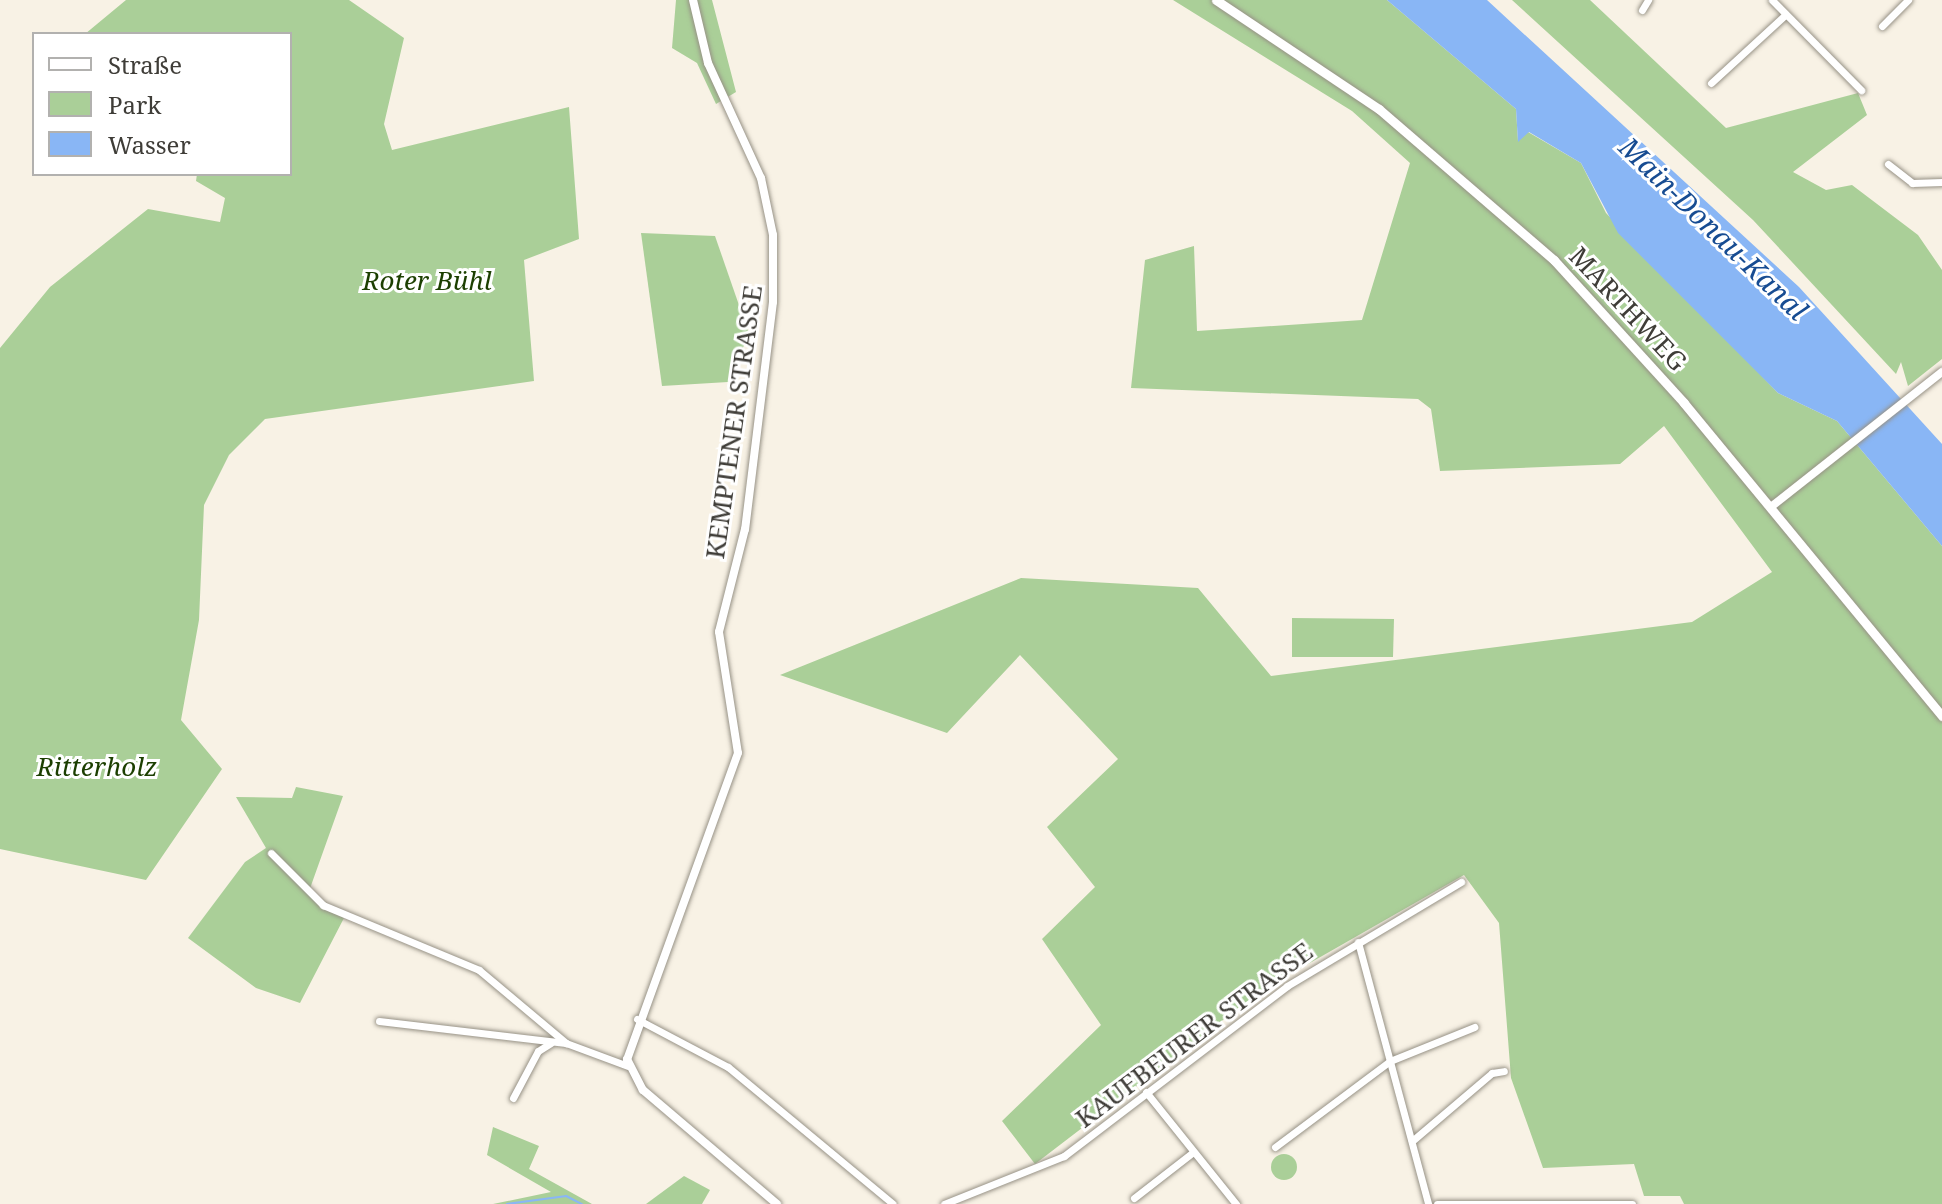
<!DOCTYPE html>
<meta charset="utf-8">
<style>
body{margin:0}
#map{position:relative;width:1942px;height:1204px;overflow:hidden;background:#f8f2e5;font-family:"Noto Serif",serif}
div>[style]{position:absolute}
.green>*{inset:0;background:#aacf98}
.round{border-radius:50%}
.water>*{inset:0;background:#89b6f5}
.stream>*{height:2px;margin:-1px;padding:0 1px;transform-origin:1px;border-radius:1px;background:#89b6f5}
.roads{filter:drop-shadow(0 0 2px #979286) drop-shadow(0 0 2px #979286)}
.minor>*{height:7px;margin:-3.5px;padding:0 3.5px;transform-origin:3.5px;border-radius:3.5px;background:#fff}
.tertiary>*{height:8px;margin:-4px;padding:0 4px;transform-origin:4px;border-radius:4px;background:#fff}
.secondary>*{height:9px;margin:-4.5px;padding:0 4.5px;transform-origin:4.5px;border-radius:4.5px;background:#fff}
span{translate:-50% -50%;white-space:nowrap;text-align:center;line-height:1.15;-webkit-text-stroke:6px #fff;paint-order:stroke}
.park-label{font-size:26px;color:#1c3f01;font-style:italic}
.street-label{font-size:26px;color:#3f3d38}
.water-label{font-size:28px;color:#174c92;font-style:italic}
.legend{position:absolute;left:32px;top:32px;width:260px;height:144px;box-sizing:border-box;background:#fff;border:2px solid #b2b1af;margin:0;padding:10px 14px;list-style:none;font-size:24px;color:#3f3d38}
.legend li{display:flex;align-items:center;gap:16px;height:40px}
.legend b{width:40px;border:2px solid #b2b1af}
</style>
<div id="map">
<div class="green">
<div style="clip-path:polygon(126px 0,349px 0,404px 38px,384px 124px,392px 150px,569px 107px,579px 239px,524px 260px,534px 381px,265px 419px,229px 455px,204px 505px,199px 620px,181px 720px,222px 769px,146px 880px,0 849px,0 348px,50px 287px,148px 209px,220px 222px,225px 198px,196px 181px,197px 174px,290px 174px,290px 34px,85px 34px)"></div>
<div style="clip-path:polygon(676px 0,712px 0,736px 92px,716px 104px,697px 63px,672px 48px)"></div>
<div style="clip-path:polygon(1173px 0,1387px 0,1516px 109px,1518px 141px,1528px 132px,1581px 163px,1606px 213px,1778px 393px,1837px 421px,1942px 546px,1942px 1204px,1684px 1204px,1680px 1196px,1644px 1196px,1634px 1164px,1543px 1168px,1511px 1078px,1499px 923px,1464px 875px,1261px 991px,1035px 1164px,1002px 1121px,1101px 1025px,1042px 939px,1095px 887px,1047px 827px,1118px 759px,1020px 655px,947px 733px,780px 675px,1021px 578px,1198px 588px,1271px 676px,1692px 622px,1772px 572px,1664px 426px,1620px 464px,1440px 471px,1431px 409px,1418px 399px,1131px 388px,1145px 260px,1194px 246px,1197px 331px,1362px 320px,1410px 163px,1352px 111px)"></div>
<div style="clip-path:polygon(1512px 0,1590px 0,1726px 128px,1858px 93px,1867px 115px,1793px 172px,1826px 190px,1852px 185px,1918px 235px,1942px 270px,1942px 359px,1908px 386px,1901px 362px,1896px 374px,1753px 220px)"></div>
<div style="clip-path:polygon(641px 233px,715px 236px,749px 334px,728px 382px,662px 386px)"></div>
<div style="clip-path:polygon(1292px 618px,1394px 619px,1393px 657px,1292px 657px)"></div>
<div style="clip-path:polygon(296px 787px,343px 796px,308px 894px,344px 918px,300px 1003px,256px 988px,188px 938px,245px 862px,266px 848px,236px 797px,292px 798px)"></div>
<div style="clip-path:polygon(493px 1127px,539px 1146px,529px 1169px,592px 1204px,493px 1204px,551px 1192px,487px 1155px)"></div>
<div class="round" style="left:1271px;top:1154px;width:26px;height:26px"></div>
<div style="clip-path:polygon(684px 1176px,710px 1190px,702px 1204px,646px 1204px)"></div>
</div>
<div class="water">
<div style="clip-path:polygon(1387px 0,1487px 0,1799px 287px,1942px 444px,1942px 546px,1837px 421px,1778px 393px,1618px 233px,1581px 163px,1529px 132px,1518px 142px,1516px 109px)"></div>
</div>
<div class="stream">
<div style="left:507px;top:1204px;width:60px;rotate:-7.7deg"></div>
<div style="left:566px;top:1196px;width:18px;rotate:27deg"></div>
</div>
<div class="roads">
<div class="minor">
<div style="left:1772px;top:0;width:127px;rotate:45.3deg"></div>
<div style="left:1642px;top:10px;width:12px;rotate:-59deg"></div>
<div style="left:1882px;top:26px;width:37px;rotate:-45deg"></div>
<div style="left:1711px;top:83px;width:100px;rotate:-42.6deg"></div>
<div style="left:1888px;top:164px;width:31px;rotate:38deg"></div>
<div style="left:1912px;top:183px;width:30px;rotate:-2deg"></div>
<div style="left:271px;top:853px;width:74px;rotate:45deg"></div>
<div style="left:323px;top:905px;width:169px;rotate:22.6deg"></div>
<div style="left:479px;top:970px;width:114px;rotate:40deg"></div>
<div style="left:1358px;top:942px;width:271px;rotate:75deg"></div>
<div style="left:637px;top:1019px;width:103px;rotate:27.8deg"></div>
<div style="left:728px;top:1067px;width:214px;rotate:39.7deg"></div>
<div style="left:379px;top:1021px;width:188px;rotate:6.7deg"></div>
<div style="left:566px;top:1043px;width:66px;rotate:20.4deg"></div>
<div style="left:1146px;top:1092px;width:144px;rotate:51.2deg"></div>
<div style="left:513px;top:1098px;width:53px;rotate:-62deg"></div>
<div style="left:538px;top:1051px;width:15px;rotate:-32deg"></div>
<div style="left:1412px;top:1141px;width:105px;rotate:-40.4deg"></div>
<div style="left:1492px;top:1073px;width:12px;rotate:-9deg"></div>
<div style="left:1275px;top:1147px;width:144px;rotate:-36.8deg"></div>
<div style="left:1390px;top:1061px;width:91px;rotate:-22deg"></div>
<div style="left:1134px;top:1198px;width:75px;rotate:-37.9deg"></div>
<div style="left:944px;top:1204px;width:129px;rotate:-21.8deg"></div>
<div style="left:1064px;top:1156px;width:280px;rotate:-37.3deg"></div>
<div style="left:1287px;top:986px;width:203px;rotate:-30.9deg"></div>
<div style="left:1437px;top:1204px;width:195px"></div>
</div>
<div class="tertiary">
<div style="left:693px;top:0;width:65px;rotate:76.6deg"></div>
<div style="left:708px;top:63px;width:127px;rotate:65.3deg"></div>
<div style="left:761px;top:178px;width:58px;rotate:78.1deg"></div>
<div style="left:773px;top:235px;width:67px;rotate:90deg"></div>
<div style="left:773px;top:302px;width:229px;rotate:97deg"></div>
<div style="left:745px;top:529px;width:106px;rotate:104.2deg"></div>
<div style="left:719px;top:632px;width:122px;rotate:81.1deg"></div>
<div style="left:738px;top:753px;width:326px;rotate:109.9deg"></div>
<div style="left:627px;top:1059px;width:35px;rotate:63deg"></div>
<div style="left:643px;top:1090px;width:176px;rotate:40.4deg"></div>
<div style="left:1771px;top:507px;width:218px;rotate:-38.3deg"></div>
</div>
<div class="secondary">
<div style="left:1216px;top:0;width:196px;rotate:33.8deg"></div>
<div style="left:1379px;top:109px;width:231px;rotate:40.8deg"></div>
<div style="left:1554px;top:260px;width:193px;rotate:47.7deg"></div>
<div style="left:1684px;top:403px;width:406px;rotate:50.5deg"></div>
</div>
</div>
<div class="park-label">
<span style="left:427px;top:281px">Roter Bühl</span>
<span style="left:97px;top:767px">Ritterholz</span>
</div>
<div class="street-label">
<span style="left:1628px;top:309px;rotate:47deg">MARTHWEG</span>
<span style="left:734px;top:422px;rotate:-82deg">KEMPTENER STRASSE</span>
<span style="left:1194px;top:1035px;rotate:-37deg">KAUFBEURER STRASSE</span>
</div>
<div class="water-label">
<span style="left:1714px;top:228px;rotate:44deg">Main-Donau-Kanal</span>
</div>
<ul class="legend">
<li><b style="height:10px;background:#fff"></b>Straße</li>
<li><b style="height:22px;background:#aacf98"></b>Park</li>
<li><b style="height:22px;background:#89b6f5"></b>Wasser</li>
</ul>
</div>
